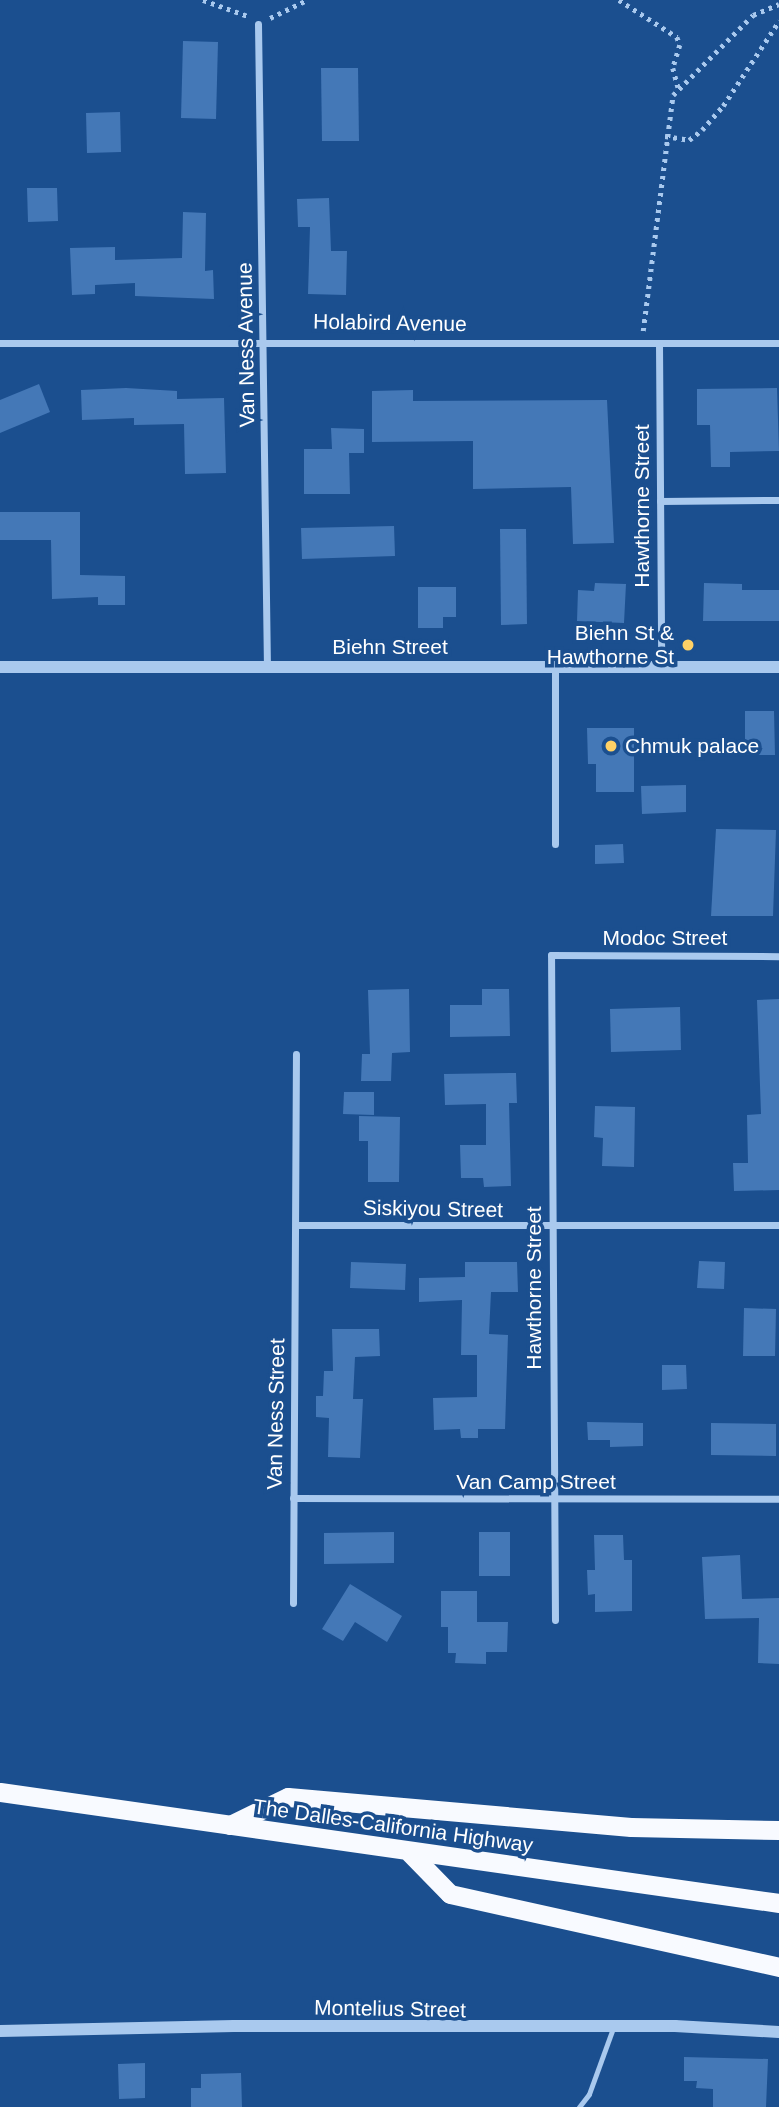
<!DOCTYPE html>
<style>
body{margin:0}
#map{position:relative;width:779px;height:2107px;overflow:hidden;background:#1b4f8f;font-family:Arial,sans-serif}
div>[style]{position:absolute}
.building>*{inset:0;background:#4478b7}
.path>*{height:4.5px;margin-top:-2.25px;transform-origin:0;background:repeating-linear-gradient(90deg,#a9c9ee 0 3.5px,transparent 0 8.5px)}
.service>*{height:5px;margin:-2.5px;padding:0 2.5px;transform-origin:2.5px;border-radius:2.5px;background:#a9c9ee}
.minor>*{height:7px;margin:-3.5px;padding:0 3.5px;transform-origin:3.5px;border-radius:3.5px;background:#a9c9ee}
.tertiary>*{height:12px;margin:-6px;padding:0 6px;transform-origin:6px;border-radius:6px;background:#a9c9ee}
.trunk>*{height:19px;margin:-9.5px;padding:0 9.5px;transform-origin:9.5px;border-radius:9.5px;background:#f8faff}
.dots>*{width:19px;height:19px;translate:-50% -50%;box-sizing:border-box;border:4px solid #1b4f8f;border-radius:50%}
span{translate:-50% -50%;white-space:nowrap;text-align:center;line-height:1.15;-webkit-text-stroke:7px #1b4f8f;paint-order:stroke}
.street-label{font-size:21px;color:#fff}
.poi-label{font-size:21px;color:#fff}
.right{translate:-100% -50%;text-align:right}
.left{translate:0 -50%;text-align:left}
</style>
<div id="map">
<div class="building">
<div style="clip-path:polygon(183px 41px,218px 42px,216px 119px,181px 118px)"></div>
<div style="clip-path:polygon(321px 68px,358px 68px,359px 141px,322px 141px)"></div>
<div style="clip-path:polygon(120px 112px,121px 152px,87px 153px,86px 113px)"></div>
<div style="clip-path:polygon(27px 188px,57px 188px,58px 221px,28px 222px)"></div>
<div style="clip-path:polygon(329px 198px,331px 251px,347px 251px,346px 295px,308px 294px,310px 227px,298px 227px,297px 199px)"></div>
<div style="clip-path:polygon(183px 212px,206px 213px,205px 271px,213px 270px,214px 299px,135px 296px,135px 283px,95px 285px,95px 294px,72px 295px,70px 248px,115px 247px,115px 260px,182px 258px)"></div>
<div style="clip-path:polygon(39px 384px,50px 412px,0 433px,0 400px)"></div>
<div style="clip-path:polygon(126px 388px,177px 391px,177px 399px,224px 398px,226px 473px,185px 474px,184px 424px,134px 425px,134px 418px,82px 420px,81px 390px)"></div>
<div style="clip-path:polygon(777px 388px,779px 451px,730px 452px,730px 467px,711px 467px,710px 425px,697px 425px,697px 389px)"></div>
<div style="clip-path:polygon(413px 390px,413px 401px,607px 400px,614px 543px,573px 544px,571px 487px,473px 489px,473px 441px,372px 442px,372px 391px)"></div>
<div style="clip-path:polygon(331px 428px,364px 429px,364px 453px,349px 453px,350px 494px,304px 494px,304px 449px,332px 449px)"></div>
<div style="clip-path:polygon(0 512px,80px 512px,80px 575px,125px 576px,125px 605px,98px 605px,98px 597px,52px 599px,51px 540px,0 540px)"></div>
<div style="clip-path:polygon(394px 526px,395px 556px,302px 559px,301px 528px)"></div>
<div style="clip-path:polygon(500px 529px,526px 529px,527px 624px,501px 625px)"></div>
<div style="clip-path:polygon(595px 583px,626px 584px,624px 623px,577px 621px,578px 590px,594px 591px)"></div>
<div style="clip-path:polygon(704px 583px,742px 584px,742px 590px,779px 590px,779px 621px,703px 621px)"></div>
<div style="clip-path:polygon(418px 587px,456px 587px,456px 617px,443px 617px,443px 628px,418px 628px)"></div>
<div style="clip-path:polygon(745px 711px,774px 711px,775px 755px,745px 755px)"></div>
<div style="clip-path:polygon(587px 728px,634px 728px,634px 792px,596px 792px,596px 764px,588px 764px)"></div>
<div style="clip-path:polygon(686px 785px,686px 812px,642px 814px,641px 786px)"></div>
<div style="clip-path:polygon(716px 829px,776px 830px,773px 916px,711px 916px)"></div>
<div style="clip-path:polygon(623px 844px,624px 863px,595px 864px,595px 845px)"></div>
<div style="clip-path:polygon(409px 989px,410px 1052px,392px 1053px,391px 1081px,361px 1081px,362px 1054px,370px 1054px,368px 990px)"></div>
<div style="clip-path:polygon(482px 989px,509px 989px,510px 1036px,450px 1037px,450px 1005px,482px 1005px)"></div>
<div style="clip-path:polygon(779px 999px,779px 1190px,734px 1191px,733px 1163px,748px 1163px,747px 1115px,761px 1114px,757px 1000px)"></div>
<div style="clip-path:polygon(680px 1007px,681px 1050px,611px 1052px,610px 1009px)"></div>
<div style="clip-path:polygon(516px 1073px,517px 1103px,509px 1103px,511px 1186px,484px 1187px,483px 1178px,461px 1178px,460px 1145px,486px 1145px,486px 1104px,445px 1105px,444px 1074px)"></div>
<div style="clip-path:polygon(344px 1092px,374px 1092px,374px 1115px,343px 1114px)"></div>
<div style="clip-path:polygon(595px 1106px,635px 1107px,634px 1167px,602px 1166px,603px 1138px,594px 1137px)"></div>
<div style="clip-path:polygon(359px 1116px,400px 1117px,399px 1182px,368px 1182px,368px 1141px,359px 1141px)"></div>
<div style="clip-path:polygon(699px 1261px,725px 1262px,724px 1289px,697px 1288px)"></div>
<div style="clip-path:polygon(351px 1262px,406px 1264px,405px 1290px,350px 1288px)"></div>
<div style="clip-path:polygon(465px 1262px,517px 1262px,518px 1292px,491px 1292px,489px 1334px,508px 1335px,505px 1429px,478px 1429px,478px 1438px,461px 1438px,460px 1429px,434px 1430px,433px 1398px,477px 1397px,477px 1355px,461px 1355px,462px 1300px,419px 1302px,419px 1278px,465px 1277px)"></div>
<div style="clip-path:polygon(744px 1308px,776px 1309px,775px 1356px,743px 1356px)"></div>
<div style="clip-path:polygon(332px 1329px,379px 1329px,380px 1356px,355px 1357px,353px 1399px,363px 1399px,360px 1458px,328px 1457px,329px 1418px,316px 1417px,316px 1396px,323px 1396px,324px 1371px,333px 1371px)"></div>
<div style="clip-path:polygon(662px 1365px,686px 1365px,687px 1389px,662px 1390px)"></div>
<div style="clip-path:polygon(587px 1422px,643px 1423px,643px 1446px,610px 1447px,610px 1440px,588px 1440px)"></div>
<div style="clip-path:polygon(711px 1423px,776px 1424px,776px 1456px,711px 1455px)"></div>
<div style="clip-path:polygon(394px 1532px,394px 1563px,324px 1564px,324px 1533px)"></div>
<div style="clip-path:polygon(479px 1532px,510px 1532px,510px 1576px,479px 1576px)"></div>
<div style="clip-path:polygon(594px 1535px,623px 1535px,624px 1560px,632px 1560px,632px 1611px,595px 1612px,595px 1594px,588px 1595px,587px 1570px,595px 1570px)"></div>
<div style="clip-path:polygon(740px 1555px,742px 1599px,779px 1598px,779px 1664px,758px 1663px,759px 1618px,705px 1619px,702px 1557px)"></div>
<div style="clip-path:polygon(350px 1584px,402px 1616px,387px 1642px,355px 1622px,343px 1641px,322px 1629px)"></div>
<div style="clip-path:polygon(441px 1591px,477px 1591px,477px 1622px,508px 1622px,507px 1652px,486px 1652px,486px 1664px,455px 1663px,456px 1653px,448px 1653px,448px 1627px,441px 1627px)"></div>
<div style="clip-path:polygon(684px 2057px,768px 2059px,766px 2107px,713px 2107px,713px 2089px,696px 2088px,697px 2081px,684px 2081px)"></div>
<div style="clip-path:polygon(145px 2063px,145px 2098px,119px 2099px,118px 2064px)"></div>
<div style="clip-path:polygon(241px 2073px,242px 2107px,191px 2107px,191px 2088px,201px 2088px,201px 2074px)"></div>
</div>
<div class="path">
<div style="left:203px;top:0;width:48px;rotate:19.6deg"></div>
<div style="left:619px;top:0;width:69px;rotate:32.5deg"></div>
<div style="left:677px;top:37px;width:9px;rotate:69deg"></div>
<div style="left:680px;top:45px;width:24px;rotate:107deg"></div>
<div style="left:673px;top:68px;width:20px;rotate:75deg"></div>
<div style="left:270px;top:18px;width:41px;rotate:-25.9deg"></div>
<div style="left:665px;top:136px;width:24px;rotate:9deg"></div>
<div style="left:689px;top:140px;width:16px;rotate:-38deg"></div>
<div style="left:702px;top:130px;width:32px;rotate:-49deg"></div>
<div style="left:723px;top:106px;width:102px;rotate:-56.6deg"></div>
<div style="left:643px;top:331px;width:238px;rotate:-82.8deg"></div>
<div style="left:673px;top:95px;width:113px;rotate:-45deg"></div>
<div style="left:753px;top:15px;width:28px;rotate:-23deg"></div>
</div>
<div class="service">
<div style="left:579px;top:2107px;width:16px;rotate:-52deg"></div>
<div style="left:589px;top:2094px;width:70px;rotate:-70deg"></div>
</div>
<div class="minor">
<div style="left:258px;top:24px;width:642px;rotate:89.2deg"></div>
<div style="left:0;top:343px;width:779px"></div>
<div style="left:659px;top:344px;width:323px;rotate:89.6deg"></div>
<div style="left:660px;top:501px;width:119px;rotate:-0.5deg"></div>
<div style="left:555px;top:666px;width:178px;rotate:90deg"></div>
<div style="left:296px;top:1225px;width:483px"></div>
<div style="left:293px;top:1498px;width:486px;rotate:0.1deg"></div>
<div style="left:293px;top:1603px;width:549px;rotate:-89.69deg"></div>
<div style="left:555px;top:1620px;width:665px;rotate:-90.34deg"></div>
<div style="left:551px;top:955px;width:228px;rotate:0.3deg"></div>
</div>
<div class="tertiary">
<div style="left:0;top:667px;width:779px"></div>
<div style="left:0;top:2031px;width:234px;rotate:-1.2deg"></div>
<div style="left:234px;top:2026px;width:441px"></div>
<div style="left:675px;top:2026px;width:104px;rotate:3.3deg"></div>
</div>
<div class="trunk">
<div style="left:0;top:1792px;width:787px;rotate:8.11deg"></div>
<div style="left:230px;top:1825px;width:64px;rotate:-25.8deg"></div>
<div style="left:288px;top:1797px;width:344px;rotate:5deg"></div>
<div style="left:631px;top:1827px;width:148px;rotate:1.2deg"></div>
<div style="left:410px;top:1853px;width:57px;rotate:45.7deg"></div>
<div style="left:450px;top:1894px;width:337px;rotate:12.5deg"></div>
</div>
<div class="dots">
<div style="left:688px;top:645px;background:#ffd166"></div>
<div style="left:611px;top:746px;background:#ffd166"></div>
</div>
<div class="street-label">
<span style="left:390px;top:323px;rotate:1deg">Holabird Avenue</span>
<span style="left:246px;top:345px;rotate:-91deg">Van Ness Avenue</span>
<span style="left:642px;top:506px;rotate:-90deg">Hawthorne Street</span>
<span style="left:390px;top:647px">Biehn Street</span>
<span style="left:665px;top:938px">Modoc Street</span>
<span style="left:433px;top:1209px;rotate:1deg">Siskiyou Street</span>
<span style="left:534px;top:1288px;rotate:-90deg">Hawthorne Street</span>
<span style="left:276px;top:1414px;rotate:-89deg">Van Ness Street</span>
<span style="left:536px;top:1482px">Van Camp Street</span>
<span style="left:393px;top:1826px;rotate:8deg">The Dalles-California Highway</span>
<span style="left:390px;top:2009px;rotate:1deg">Montelius Street</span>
</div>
<div class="poi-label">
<span class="right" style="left:674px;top:645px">Biehn St &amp;<br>Hawthorne St</span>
<span class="left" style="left:625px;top:746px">Chmuk palace</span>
</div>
</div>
